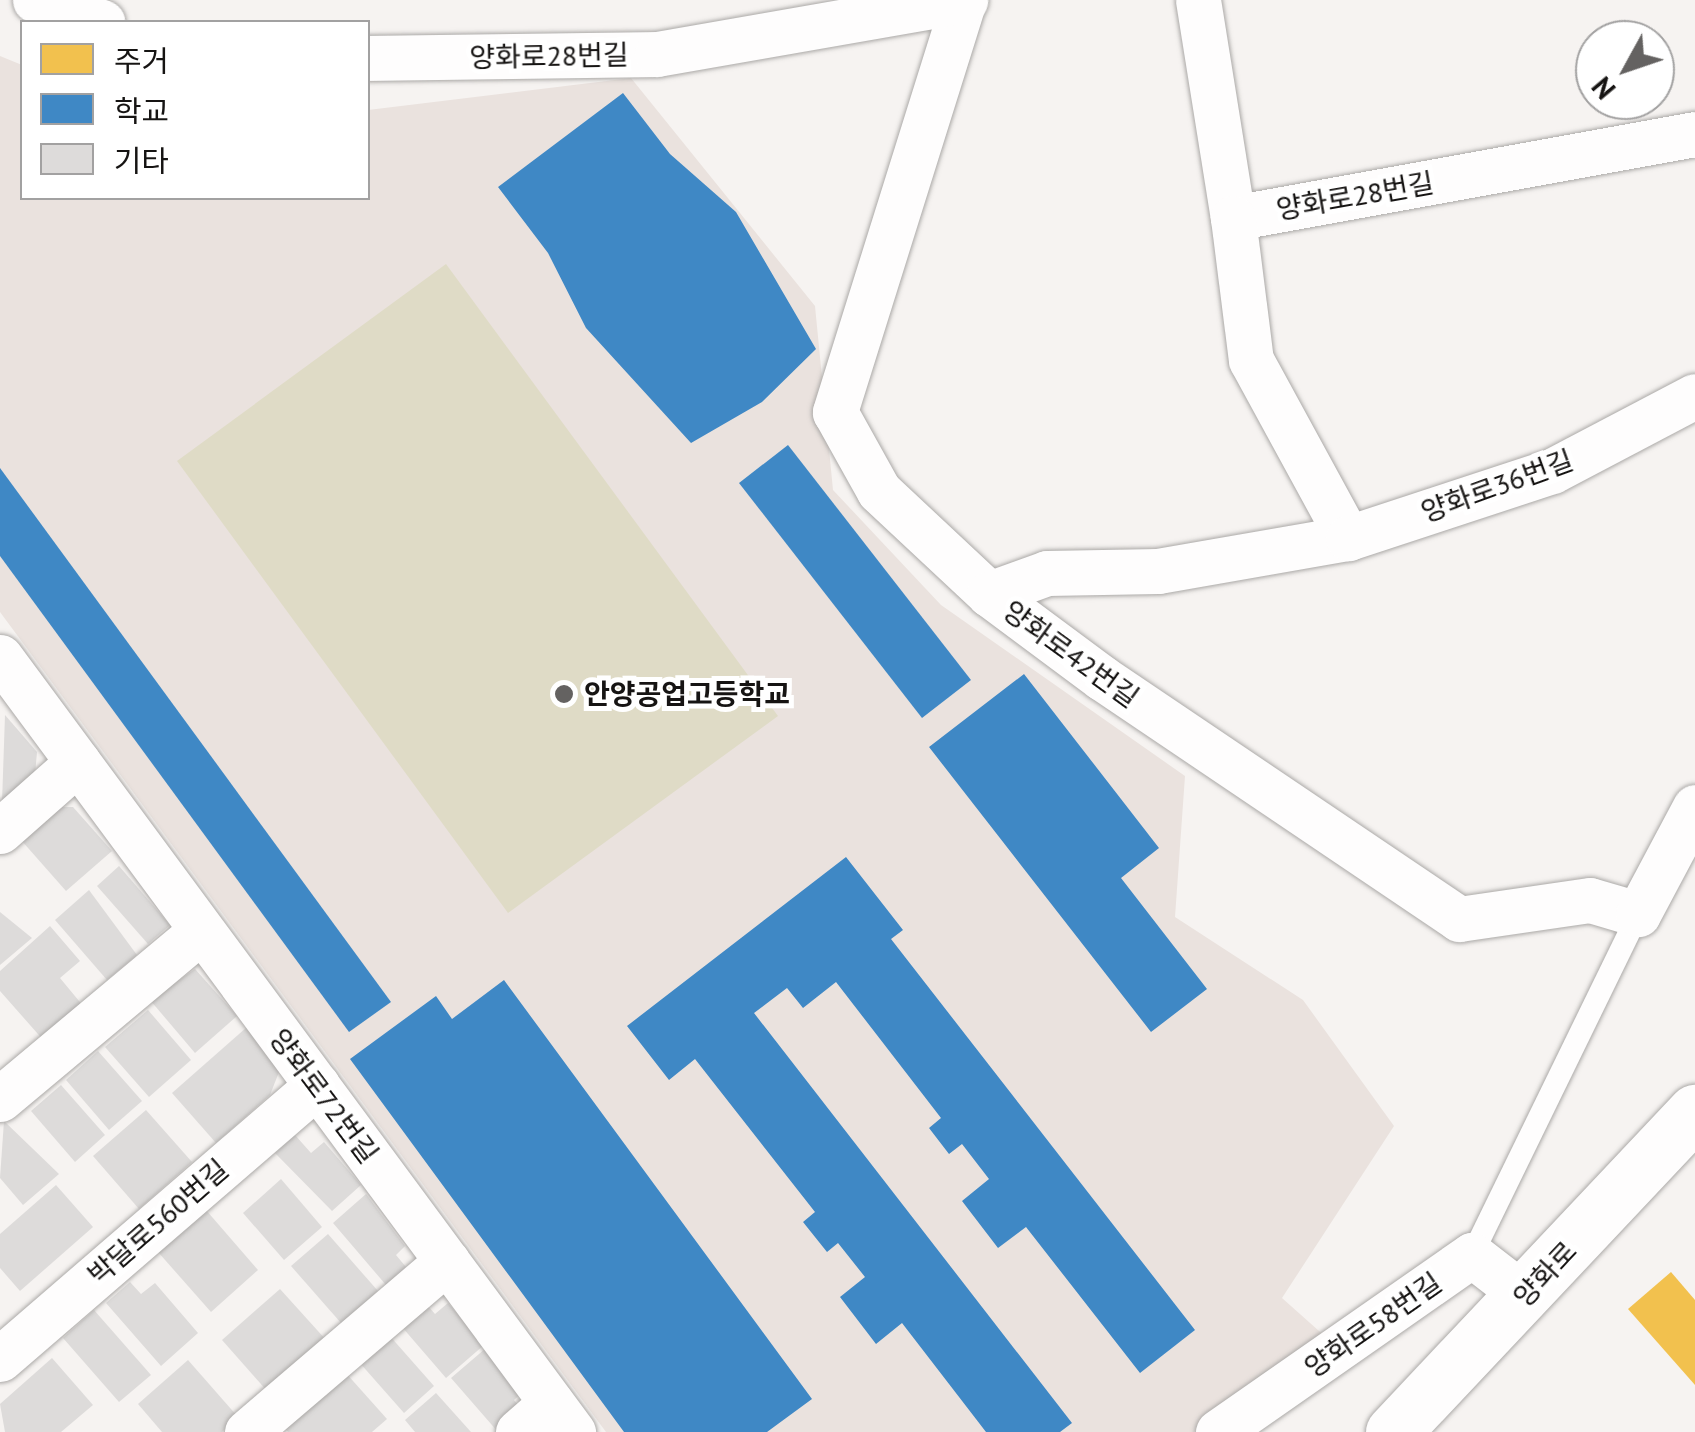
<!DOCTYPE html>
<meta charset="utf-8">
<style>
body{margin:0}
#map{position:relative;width:1695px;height:1432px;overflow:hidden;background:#f6f3f1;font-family:"PT Sans","Noto Sans KR",sans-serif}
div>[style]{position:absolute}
.built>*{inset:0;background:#eae2de}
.green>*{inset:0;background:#dfdbc6}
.homes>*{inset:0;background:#f2c14e}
.schools>*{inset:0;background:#3f88c5}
.building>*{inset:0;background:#dddbda}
.roads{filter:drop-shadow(0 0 2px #aba9a7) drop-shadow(0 0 2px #aba9a7)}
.service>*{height:22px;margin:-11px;padding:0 11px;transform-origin:11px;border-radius:11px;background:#fefdfd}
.minor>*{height:45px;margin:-22.5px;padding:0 22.5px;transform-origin:22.5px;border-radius:22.5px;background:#fefdfd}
.tertiary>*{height:55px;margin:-27.5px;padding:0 27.5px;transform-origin:27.5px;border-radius:27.5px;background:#fefdfd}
.dots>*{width:28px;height:28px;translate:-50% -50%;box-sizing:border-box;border:5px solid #fff;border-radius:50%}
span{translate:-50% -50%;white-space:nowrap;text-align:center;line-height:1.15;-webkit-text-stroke:10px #fff;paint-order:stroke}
.street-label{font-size:28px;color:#161413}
.poi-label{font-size:28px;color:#161413;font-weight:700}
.left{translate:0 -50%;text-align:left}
.legend{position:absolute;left:20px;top:20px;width:350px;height:180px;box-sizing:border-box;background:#fff;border:2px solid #a2a1a1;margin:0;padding:12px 18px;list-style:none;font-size:30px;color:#161413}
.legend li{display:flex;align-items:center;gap:20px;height:50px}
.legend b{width:50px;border:2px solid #a2a1a1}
.north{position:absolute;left:1575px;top:20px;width:100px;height:100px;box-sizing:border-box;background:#fff;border:2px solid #a2a1a1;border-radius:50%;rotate:230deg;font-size:28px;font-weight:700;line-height:40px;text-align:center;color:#161413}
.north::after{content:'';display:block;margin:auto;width:35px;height:45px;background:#646261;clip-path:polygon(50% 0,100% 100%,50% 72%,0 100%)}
</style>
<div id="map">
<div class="built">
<div style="clip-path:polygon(0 56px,22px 65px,22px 198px,368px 198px,368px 110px,631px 78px,815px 306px,833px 490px,941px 605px,1185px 776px,1175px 917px,1303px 1000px,1394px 1126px,1282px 1298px,1328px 1339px,1211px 1411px,1194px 1432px,606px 1432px,0 612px)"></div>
</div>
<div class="green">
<div style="clip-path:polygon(446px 264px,778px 716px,508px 913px,177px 461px)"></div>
</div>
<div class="homes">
<div style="clip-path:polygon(1671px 1272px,1695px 1300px,1695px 1385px,1628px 1309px)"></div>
</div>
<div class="schools">
<div style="clip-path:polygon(623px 93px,670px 154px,736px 212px,816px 349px,762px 402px,691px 443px,586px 328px,548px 253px,498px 187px)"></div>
<div style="clip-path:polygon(788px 445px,971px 680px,922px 718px,739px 483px)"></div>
<div style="clip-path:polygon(0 468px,391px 1002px,349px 1032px,0 556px)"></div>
<div style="clip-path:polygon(1024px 674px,1159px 848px,1121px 878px,1207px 989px,1151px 1032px,929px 747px)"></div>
<div style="clip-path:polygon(846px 857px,903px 930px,891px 939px,1195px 1330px,1140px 1373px,1026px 1227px,998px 1248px,962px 1201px,989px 1179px,962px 1144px,949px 1154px,929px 1128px,941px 1118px,836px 982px,803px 1008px,787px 988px,754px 1013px,1072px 1423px,1060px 1432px,986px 1432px,902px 1323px,876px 1344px,840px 1297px,865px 1277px,838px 1243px,827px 1252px,803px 1222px,815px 1212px,695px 1059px,669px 1080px,627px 1026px)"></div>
<div style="clip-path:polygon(504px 980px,812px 1399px,767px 1432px,624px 1432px,350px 1059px,436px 996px,452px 1019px)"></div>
</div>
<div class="building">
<div style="clip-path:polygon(5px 715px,37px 752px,35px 775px,2px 803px)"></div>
<div style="clip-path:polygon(59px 807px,73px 807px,112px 851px,66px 891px,21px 840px)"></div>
<div style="clip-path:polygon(119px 866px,170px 925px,148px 944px,97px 886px)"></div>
<div style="clip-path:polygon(89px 890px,137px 955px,107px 980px,55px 920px)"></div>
<div style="clip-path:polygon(0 912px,32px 938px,0 965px)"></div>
<div style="clip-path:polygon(50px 926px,80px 961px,60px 978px,84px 1007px,45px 1042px,0 991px,0 971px)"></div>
<div style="clip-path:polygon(195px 969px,237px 1016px,195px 1053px,150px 1000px)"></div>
<div style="clip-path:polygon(148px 1010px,191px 1060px,149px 1097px,105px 1047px)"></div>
<div style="clip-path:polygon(247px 1027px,281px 1067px,270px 1095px,216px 1143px,172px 1093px)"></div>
<div style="clip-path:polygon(98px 1051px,142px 1101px,109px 1130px,66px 1080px)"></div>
<div style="clip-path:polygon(61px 1085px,105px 1135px,75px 1162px,31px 1111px)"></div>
<div style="clip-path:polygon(146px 1110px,192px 1162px,139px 1209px,93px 1156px)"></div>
<div style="clip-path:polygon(4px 1121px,59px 1174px,23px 1205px,0 1178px)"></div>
<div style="clip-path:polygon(295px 1135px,311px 1153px,324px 1142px,361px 1185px,332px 1211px,275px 1153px)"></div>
<div style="clip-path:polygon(281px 1179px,322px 1227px,284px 1260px,243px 1213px)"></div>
<div style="clip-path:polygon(56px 1185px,93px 1227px,20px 1291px,0 1268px,0 1234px)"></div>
<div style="clip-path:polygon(366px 1194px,405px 1246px,396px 1255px,406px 1267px,386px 1285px,333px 1223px)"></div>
<div style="clip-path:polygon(206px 1210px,258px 1270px,211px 1312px,158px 1252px)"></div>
<div style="clip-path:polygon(328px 1234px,378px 1291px,341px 1323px,291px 1266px)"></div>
<div style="clip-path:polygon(130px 1282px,141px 1294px,155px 1283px,198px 1333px,161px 1366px,106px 1303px)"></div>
<div style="clip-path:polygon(280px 1289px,327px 1341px,268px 1392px,222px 1340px)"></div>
<div style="clip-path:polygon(448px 1303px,484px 1345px,446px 1378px,402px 1327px,427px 1305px,435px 1314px)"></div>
<div style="clip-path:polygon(94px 1310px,151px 1375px,119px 1402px,63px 1338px)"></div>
<div style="clip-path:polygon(389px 1335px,434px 1386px,404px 1413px,359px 1362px)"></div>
<div style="clip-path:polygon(486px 1348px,524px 1391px,514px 1400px,523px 1411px,498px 1432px,451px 1378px)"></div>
<div style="clip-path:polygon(52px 1358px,93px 1405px,61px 1432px,5px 1432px,0 1404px)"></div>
<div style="clip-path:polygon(188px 1360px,238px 1417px,222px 1432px,162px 1432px,138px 1404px)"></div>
<div style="clip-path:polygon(345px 1372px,387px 1419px,372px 1432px,288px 1432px,283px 1426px)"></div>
<div style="clip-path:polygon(436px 1393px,471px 1432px,415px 1432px,405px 1420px)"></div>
</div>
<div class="roads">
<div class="service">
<div style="left:1472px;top:1255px;width:379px;rotate:-64deg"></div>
</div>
<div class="minor">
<div style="left:35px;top:0;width:71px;rotate:18.2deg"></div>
<div style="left:964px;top:0;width:432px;rotate:107.4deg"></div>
<div style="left:835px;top:412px;width:90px;rotate:60.9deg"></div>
<div style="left:879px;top:491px;width:151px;rotate:43.1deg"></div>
<div style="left:989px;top:594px;width:141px;rotate:36.6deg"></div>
<div style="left:1102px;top:678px;width:431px;rotate:34deg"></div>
<div style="left:1459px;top:919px;width:132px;rotate:-8.3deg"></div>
<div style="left:1590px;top:900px;width:50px;rotate:16.3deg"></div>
<div style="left:1638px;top:914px;width:121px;rotate:-62deg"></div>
<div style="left:1198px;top:0;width:221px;rotate:80.9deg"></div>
<div style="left:1233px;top:218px;width:470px;rotate:-10.3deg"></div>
<div style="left:368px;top:58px;width:289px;rotate:-0.8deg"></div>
<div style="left:657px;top:54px;width:313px;rotate:-9.9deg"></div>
<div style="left:1233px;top:218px;width:143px;rotate:82.8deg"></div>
<div style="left:1251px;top:360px;width:203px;rotate:61.4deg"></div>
<div style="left:989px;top:594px;width:62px;rotate:-19.9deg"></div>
<div style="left:1047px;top:573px;width:111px;rotate:-1deg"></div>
<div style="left:1158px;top:571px;width:193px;rotate:-9.9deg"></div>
<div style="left:1348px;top:538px;width:215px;rotate:-18.2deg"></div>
<div style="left:1552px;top:471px;width:161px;rotate:-27.7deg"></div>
<div style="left:0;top:657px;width:964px;rotate:53.52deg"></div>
<div style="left:0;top:831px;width:104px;rotate:-41.5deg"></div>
<div style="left:0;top:1099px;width:261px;rotate:-39.9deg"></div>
<div style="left:0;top:1359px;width:419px;rotate:-40.8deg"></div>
<div style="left:247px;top:1432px;width:263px;rotate:-40.5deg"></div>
<div style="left:518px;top:1432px;width:44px;rotate:-41.3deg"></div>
<div style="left:1218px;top:1432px;width:310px;rotate:-34.9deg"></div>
<div style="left:1472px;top:1255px;width:67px;rotate:37.7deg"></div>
</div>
<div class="tertiary">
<div style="left:1393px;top:1432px;width:440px;rotate:-46.7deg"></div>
</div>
</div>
<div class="dots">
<div style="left:564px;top:694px;background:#646261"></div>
</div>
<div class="street-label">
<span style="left:549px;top:56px;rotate:-1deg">양화로28번길</span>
<span style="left:1355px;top:196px;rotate:-10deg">양화로28번길</span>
<span style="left:1497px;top:486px;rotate:-20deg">양화로36번길</span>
<span style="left:1071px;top:654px;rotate:36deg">양화로42번길</span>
<span style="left:324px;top:1096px;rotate:53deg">양화로72번길</span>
<span style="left:158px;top:1222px;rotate:-41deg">박달로560번길</span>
<span style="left:1545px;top:1274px;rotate:-47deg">양화로</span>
<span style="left:1373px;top:1325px;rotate:-35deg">양화로58번길</span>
</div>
<div class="poi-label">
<span class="left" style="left:584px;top:694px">안양공업고등학교</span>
</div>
<ul class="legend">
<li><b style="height:28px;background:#f2c14e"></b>주거</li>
<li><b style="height:28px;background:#3f88c5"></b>학교</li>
<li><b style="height:28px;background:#dddbda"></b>기타</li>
</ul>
<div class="north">N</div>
</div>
